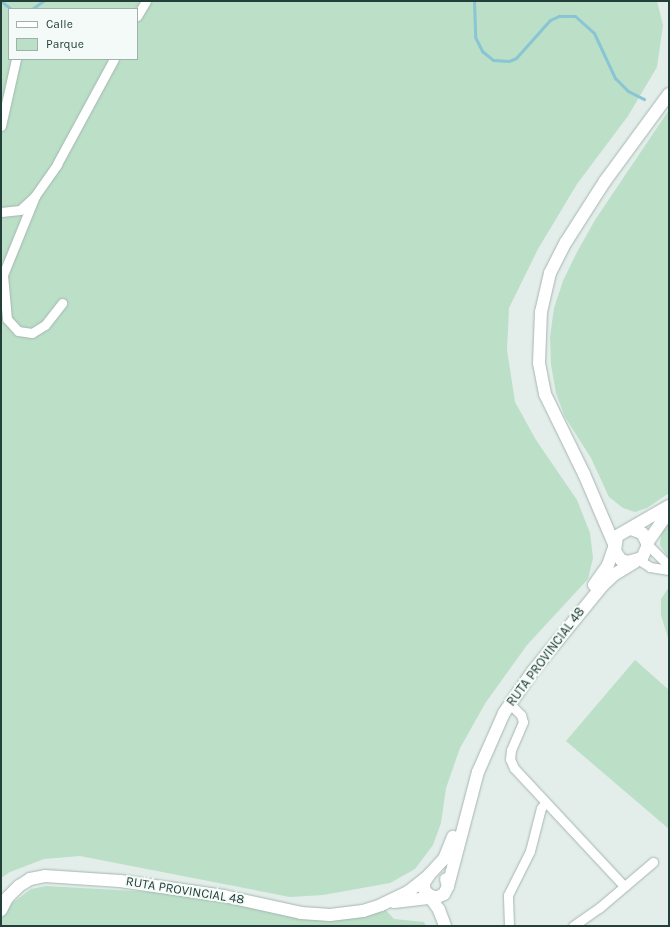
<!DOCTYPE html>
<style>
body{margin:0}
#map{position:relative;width:670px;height:927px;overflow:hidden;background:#e3ede9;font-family:Karla,sans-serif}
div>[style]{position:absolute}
.green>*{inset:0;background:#bbdfc7}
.stream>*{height:3px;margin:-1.5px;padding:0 1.5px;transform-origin:1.5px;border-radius:1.5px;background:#89c5d4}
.roads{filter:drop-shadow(0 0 1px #a5b6b1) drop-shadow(0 0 1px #a5b6b1)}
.minor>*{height:9px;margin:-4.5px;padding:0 4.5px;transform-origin:4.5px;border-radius:4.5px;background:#fff}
.secondary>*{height:12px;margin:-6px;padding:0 6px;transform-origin:6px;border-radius:6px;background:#fff}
span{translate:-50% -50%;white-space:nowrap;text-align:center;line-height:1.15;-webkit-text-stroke:4px #f4faf7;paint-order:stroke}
.street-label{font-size:13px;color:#224039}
.frame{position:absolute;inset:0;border:2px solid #224039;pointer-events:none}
.legend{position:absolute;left:8px;top:8px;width:130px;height:52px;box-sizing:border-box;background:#f4faf7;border:1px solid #a0b0ab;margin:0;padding:5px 7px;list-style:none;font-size:12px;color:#224039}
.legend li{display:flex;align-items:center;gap:8px;height:20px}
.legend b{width:20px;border:1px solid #a0b0ab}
</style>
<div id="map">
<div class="green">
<div style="clip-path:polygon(evenodd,1px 1px,657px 1px,663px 25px,657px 67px,628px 116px,577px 184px,538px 249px,509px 308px,507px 350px,515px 402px,536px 440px,577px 500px,590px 533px,593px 558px,588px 579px,527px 645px,486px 702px,460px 748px,446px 788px,441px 823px,433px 845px,415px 869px,390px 883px,323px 895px,290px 897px,80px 856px,44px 859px,10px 872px,1px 878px,1px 1px,9px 9px,137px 9px,137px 59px,9px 59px,9px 9px)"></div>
<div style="clip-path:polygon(669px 110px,669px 493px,647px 508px,635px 512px,623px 508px,609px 497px,591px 458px,565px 417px,556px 393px,551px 365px,550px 337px,554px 308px,563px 281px,576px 254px,595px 220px)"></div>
<div style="clip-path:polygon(669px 521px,669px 559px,660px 545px,661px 534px)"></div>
<div style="clip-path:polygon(669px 587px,669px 641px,661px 615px,661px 599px)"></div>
<div style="clip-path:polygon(635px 660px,669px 690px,669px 829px,566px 741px)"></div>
<div style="clip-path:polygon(46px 886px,224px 896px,340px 919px,372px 915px,381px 905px,394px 919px,424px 922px,426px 926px,1px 926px,1px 920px,11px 904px,31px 889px)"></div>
</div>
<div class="stream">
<div style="left:1px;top:1px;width:13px;rotate:39deg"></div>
<div style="left:474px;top:1px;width:36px;rotate:88deg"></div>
<div style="left:475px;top:37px;width:16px;rotate:63deg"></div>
<div style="left:482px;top:51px;width:14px;rotate:39deg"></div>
<div style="left:493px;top:60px;width:16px;rotate:4deg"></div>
<div style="left:509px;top:61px;width:8px;rotate:-23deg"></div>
<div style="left:516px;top:58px;width:51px;rotate:-48.2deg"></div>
<div style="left:550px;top:20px;width:10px;rotate:-24deg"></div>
<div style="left:559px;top:16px;width:16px"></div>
<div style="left:575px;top:16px;width:25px;rotate:42deg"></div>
<div style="left:594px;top:33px;width:50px;rotate:65deg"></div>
<div style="left:615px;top:78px;width:18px;rotate:45deg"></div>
<div style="left:628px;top:91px;width:18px;rotate:27deg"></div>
<div style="left:32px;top:9px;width:14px;rotate:-36deg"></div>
</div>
<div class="roads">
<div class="minor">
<div style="left:137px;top:16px;width:17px;rotate:-59deg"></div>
<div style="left:1px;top:126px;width:69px;rotate:-77.4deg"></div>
<div style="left:35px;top:196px;width:85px;rotate:112.1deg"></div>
<div style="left:3px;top:275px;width:44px;rotate:84.8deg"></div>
<div style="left:7px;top:319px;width:16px;rotate:47deg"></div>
<div style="left:18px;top:331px;width:14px;rotate:8deg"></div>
<div style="left:32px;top:333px;width:15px;rotate:-32deg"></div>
<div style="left:45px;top:325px;width:28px;rotate:-52deg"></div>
<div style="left:1px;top:212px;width:19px;rotate:-6deg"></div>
<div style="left:20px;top:210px;width:21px;rotate:-43deg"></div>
<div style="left:35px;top:196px;width:39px;rotate:-55deg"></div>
<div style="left:57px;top:164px;width:119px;rotate:-61.5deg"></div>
<div style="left:648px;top:545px;width:30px;rotate:45deg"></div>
<div style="left:639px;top:560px;width:13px;rotate:32deg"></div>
<div style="left:650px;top:567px;width:19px;rotate:9deg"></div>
<div style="left:510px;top:704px;width:16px;rotate:45deg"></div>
<div style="left:521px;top:715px;width:7px;rotate:74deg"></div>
<div style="left:523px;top:722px;width:30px;rotate:113deg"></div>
<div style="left:511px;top:750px;width:9px;rotate:96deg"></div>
<div style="left:510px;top:759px;width:10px;rotate:66deg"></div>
<div style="left:514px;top:768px;width:161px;rotate:47deg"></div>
<div style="left:509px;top:926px;width:31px;rotate:-92deg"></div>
<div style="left:508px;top:895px;width:49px;rotate:-63.4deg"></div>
<div style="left:530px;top:851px;width:44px;rotate:-75.7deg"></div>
<div style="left:541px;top:808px;width:6px;rotate:-51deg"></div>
<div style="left:573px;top:926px;width:32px;rotate:-35deg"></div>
<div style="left:599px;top:908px;width:71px;rotate:-40.4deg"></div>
</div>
<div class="secondary">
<div style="left:631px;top:529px;width:12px;rotate:20deg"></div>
<div style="left:642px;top:533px;width:13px;rotate:63deg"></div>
<div style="left:648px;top:545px;width:14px;rotate:115deg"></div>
<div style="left:642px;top:558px;width:15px;rotate:164deg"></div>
<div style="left:628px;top:562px;width:7px;rotate:-164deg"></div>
<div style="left:621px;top:560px;width:11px;rotate:-124deg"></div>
<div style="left:615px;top:551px;width:15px;rotate:-82deg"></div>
<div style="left:617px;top:536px;width:60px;rotate:-30deg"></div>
<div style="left:647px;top:543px;width:39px;rotate:-55deg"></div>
<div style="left:614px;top:544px;width:76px;rotate:-113.2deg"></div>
<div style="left:584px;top:474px;width:89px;rotate:-116deg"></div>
<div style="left:545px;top:394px;width:32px;rotate:-101deg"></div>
<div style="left:539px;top:363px;width:51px;rotate:-87.8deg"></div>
<div style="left:541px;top:312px;width:40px;rotate:-77deg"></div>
<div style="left:550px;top:273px;width:35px;rotate:-63deg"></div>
<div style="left:566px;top:242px;width:72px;rotate:-57.4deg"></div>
<div style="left:605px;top:181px;width:108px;rotate:-53.7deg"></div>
<div style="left:594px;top:585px;width:24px;rotate:-55deg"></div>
<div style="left:608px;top:565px;width:18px;rotate:-71deg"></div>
<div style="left:429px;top:875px;width:9px;rotate:122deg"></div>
<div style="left:424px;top:883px;width:6px;rotate:90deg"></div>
<div style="left:424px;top:889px;width:26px;rotate:54deg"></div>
<div style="left:439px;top:910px;width:17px;rotate:69deg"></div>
<div style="left:428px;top:876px;width:23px;rotate:-47deg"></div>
<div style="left:444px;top:859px;width:24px;rotate:-68deg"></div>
<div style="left:448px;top:886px;width:118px;rotate:-75.3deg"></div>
<div style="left:478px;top:772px;width:64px;rotate:-66.2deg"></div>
<div style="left:504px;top:713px;width:51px;rotate:-55.4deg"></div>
<div style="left:533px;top:671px;width:109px;rotate:-50.9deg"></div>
<div style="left:602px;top:586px;width:18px;rotate:-43deg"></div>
<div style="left:615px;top:574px;width:23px;rotate:-31deg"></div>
<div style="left:427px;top:894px;width:10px;rotate:24deg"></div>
<div style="left:436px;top:898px;width:9px;rotate:-27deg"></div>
<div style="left:444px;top:894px;width:9px;rotate:-63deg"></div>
<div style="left:448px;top:886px;width:7px;rotate:-106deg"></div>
<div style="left:394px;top:902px;width:43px;rotate:-6.6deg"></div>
<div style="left:1px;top:910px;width:13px;rotate:-63deg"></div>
<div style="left:7px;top:898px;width:17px;rotate:-45deg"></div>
<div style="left:19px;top:886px;width:13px;rotate:-32deg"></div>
<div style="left:30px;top:879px;width:15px;rotate:-11deg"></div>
<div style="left:45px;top:876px;width:75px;rotate:3.8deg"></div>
<div style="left:120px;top:881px;width:105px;rotate:8.2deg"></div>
<div style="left:224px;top:896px;width:79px;rotate:12.4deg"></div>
<div style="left:301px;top:913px;width:29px;rotate:4deg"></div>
<div style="left:330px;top:915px;width:33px;rotate:-7deg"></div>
<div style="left:363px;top:911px;width:19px;rotate:-18deg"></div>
<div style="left:381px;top:905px;width:30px;rotate:-26deg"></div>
<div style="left:408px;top:892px;width:23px;rotate:-38deg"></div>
</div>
</div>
<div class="street-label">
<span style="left:546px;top:657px;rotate:-53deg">RUTA PROVINCIAL 48</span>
<span style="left:185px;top:891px;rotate:9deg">RUTA PROVINCIAL 48</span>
</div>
<div class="frame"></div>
<ul class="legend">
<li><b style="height:5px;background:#fff"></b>Calle</li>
<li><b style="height:11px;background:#bbdfc7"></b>Parque</li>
</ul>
</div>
